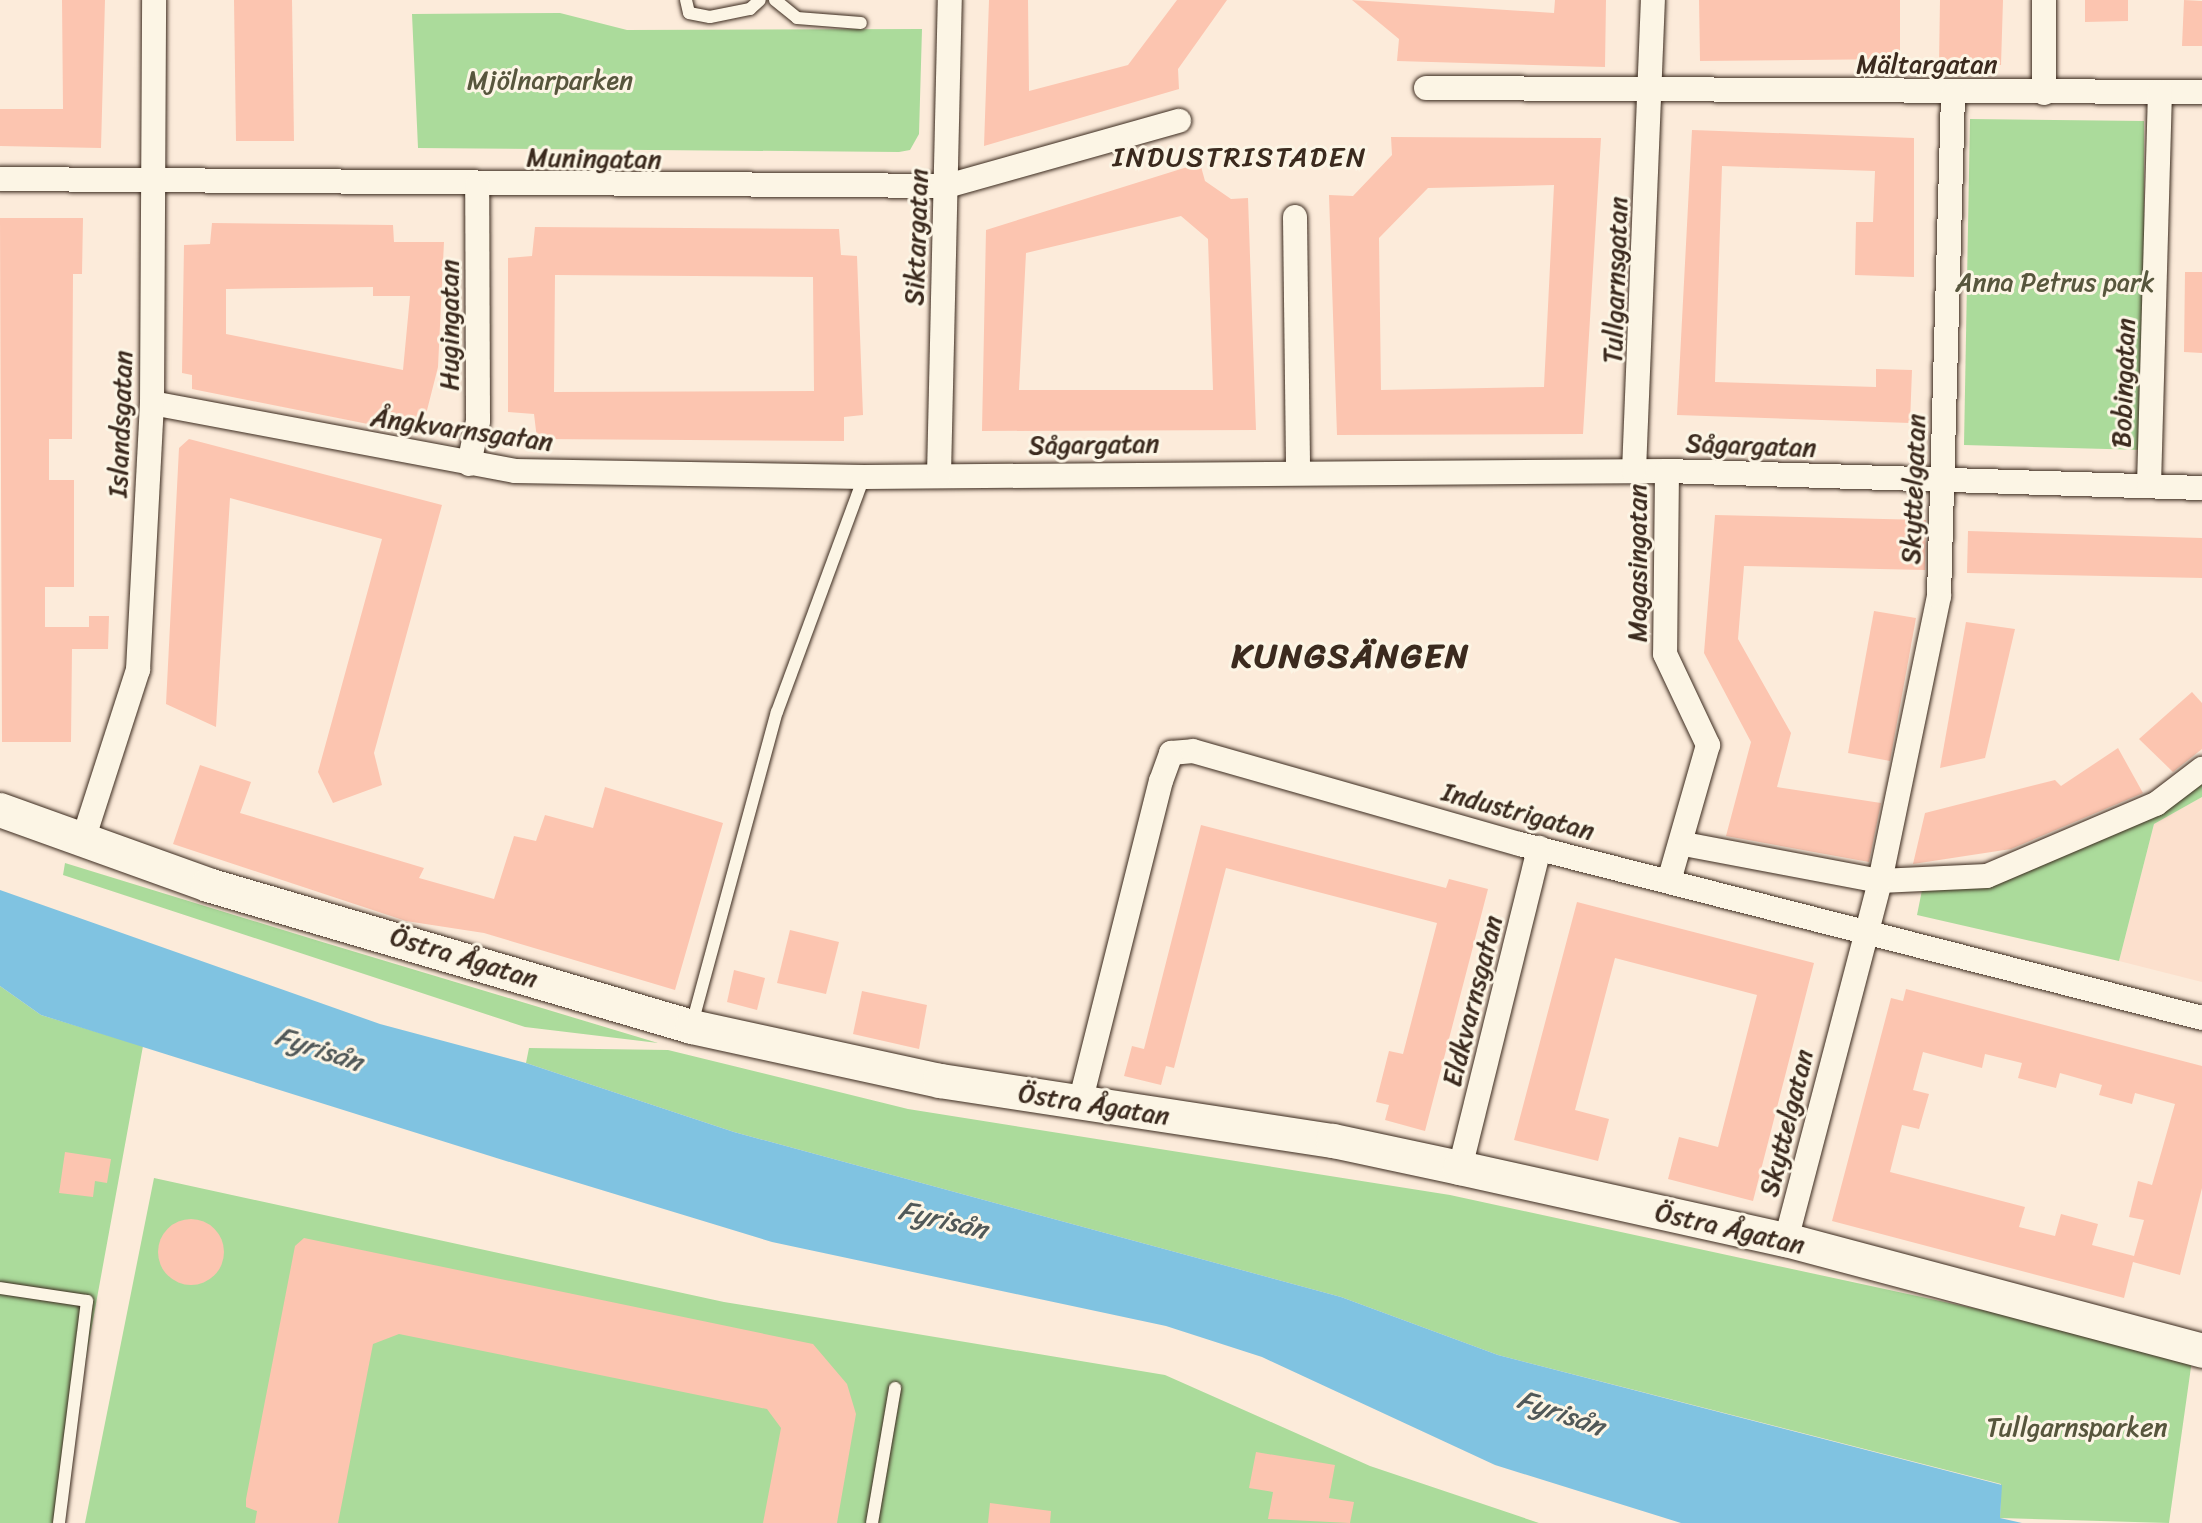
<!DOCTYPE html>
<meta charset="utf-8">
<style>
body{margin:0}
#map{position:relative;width:2202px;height:1523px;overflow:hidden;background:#fcebda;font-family:Sriracha,sans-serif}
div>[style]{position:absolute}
.built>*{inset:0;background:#fce0cd}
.green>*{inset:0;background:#abdb9b}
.water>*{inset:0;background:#80c3e1}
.building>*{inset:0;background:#fcc5b0}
.round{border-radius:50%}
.roads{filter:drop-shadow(0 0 2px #3b2a1e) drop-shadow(0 0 2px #3b2a1e)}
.lane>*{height:12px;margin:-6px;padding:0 6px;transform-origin:6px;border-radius:6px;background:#fcf5e5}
.street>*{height:24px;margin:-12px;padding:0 12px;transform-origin:12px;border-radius:12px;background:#fcf5e5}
.secondary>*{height:34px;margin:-17px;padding:0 17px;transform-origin:17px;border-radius:17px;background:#fcf5e5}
span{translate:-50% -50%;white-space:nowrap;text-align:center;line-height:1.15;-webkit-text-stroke:6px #fcf5e5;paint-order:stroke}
.street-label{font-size:26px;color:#3b2a1e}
.park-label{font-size:26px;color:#57563d}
.neighbourhood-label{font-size:28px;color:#3b2a1e;letter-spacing:2px}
.water-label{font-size:28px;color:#505858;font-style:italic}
.district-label{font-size:34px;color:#3b2a1e;font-weight:700;letter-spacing:2px}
</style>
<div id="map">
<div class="built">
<div style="clip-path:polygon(2202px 797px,2202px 982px,2119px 961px,2154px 824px)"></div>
</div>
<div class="green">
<div style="clip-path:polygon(560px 13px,627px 30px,922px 29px,919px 134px,910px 150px,899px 152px,418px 148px,412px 14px)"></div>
<div style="clip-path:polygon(1970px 119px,2144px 121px,2144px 450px,1964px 445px)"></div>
<div style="clip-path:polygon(2202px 781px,2202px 797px,2154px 824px,2119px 961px,1917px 915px,1925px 875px,2037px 862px)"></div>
<div style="clip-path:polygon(65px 863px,319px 941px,658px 1043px,525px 1027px,63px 875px)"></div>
<div style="clip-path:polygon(0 986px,41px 1015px,143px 1046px,56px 1523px,0 1523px)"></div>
<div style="clip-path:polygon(529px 1048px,668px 1050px,908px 1109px,1450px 1195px,2148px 1346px,2192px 1360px,2169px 1523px,2000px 1518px,2001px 1484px,1498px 1355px,1341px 1297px,734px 1132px,526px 1063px)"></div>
<div style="clip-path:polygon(154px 1178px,724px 1302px,1165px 1375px,1370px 1466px,1539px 1523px,85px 1523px)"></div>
</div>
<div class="water">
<div style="clip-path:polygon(0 890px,380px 1024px,526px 1063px,734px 1132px,1341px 1297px,1498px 1355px,2002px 1485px,2000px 1518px,2022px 1523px,1681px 1523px,1495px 1465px,1262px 1357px,1166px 1326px,772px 1242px,506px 1161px,41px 1015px,0 986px)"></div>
</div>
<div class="building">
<div style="clip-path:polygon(62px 0,105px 0,101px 148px,0 146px,0 109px,63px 109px)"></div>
<div style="clip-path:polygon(234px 0,292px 0,294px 141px,236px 141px)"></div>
<div style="clip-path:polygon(989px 0,1028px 0,1029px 91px,1128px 65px,1177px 0,1227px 0,1178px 69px,1179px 89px,984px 146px)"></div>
<div style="clip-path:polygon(1352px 0,1554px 13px,1555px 0,1606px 0,1605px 67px,1397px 61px,1399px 39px)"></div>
<div style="clip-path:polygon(1699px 0,1900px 0,1900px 59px,1700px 61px)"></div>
<div style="clip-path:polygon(1940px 0,2003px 0,2001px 65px,1939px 63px)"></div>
<div style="clip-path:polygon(2085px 0,2128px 0,2128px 21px,2085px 22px)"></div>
<div style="clip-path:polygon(2184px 0,2202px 1px,2202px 46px,2182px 46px)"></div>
<div style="clip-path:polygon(1692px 130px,1914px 138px,1914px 277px,1855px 275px,1856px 222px,1873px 222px,1875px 171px,1722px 166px,1715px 382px,1876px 387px,1876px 369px,1912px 370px,1910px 423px,1677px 415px)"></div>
<div style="clip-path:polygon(evenodd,1391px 137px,1601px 138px,1583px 434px,1337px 435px,1329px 195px,1353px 196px,1392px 155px,1391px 137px,1554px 185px,1544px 387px,1381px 390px,1379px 238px,1428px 188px,1554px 185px)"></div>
<div style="clip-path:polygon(evenodd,1200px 163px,1205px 181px,1231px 199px,1248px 198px,1256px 430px,982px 431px,986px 230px,1200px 163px,1181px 216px,1208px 239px,1213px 390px,1019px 390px,1026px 253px,1181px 216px)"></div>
<div style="clip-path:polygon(0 218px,83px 218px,82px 274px,73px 274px,72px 439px,49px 439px,49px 480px,74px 480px,74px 587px,45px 587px,45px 627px,89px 627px,89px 616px,109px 616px,108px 649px,72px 649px,71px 742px,2px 742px)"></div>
<div style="clip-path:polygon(evenodd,212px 223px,393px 225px,394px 242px,444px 242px,438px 367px,423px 426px,401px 419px,398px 430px,192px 389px,192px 375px,182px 373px,184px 245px,210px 244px,212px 223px,373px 287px,373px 296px,410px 296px,403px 370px,226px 334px,226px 289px,373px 287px)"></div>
<div style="clip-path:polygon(evenodd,535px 227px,839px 229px,841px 255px,857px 256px,863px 415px,844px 417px,844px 441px,537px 439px,534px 414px,508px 412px,508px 258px,532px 256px,535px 227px,555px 275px,813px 277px,814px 391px,554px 392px,555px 275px)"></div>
<div style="clip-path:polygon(2185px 272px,2202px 272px,2202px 353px,2184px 352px)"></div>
<div style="clip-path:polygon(189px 439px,442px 505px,374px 753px,382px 785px,333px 803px,318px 772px,382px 539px,230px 498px,216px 727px,166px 704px,179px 448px)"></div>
<div style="clip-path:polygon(1715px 515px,1926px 520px,1925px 570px,1744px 566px,1738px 639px,1791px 733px,1777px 787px,1881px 803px,1869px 862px,1726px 836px,1751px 742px,1704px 653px)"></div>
<div style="clip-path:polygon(1968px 531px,2202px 538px,2202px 578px,1967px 573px)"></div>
<div style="clip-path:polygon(1874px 611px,1916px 618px,1890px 761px,1848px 753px)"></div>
<div style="clip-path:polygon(1966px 622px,2015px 629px,1985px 758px,1940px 768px)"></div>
<div style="clip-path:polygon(2192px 692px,2202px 703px,2202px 749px,2173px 772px,2139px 739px)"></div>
<div style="clip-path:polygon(2118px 748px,2143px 793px,2011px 849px,1913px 864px,1925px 813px,2055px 780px,2061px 786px)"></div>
<div style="clip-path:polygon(200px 765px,251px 782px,240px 813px,424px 868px,419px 878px,494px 899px,514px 836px,536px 841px,545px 815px,593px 828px,605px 787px,723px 823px,675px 990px,484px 933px,406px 921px,173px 844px)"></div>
<div style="clip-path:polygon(1201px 825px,1446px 888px,1449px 879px,1488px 889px,1425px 1131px,1385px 1120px,1389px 1105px,1376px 1102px,1389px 1051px,1403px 1054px,1437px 923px,1226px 868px,1174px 1068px,1166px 1066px,1161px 1085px,1124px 1076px,1132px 1046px,1144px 1049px)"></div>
<div style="clip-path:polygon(1577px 902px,1814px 963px,1753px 1201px,1668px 1179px,1679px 1137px,1718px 1147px,1757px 995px,1615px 958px,1575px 1110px,1609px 1119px,1598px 1161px,1514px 1140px)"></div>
<div style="clip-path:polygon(790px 930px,839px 942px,826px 994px,777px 983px)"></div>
<div style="clip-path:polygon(734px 970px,765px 978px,757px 1010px,727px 1002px)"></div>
<div style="clip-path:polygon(evenodd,1906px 989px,2202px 1066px,2202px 1188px,2180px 1275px,2133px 1262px,2124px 1298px,1832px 1221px,1891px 998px,1903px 1001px,1906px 989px,1923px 1052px,1982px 1068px,1985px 1054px,2022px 1063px,2018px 1078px,2056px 1088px,2060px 1073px,2102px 1085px,2099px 1095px,2132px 1104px,2135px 1093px,2175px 1104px,2152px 1185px,2138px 1181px,2129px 1217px,2144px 1220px,2134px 1256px,2092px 1245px,2098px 1224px,2061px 1214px,2055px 1236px,2019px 1227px,2025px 1207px,1890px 1172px,1902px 1125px,1919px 1129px,1929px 1094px,1913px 1090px,1923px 1052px)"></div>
<div style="clip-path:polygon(862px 991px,927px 1005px,919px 1049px,853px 1034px)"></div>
<div style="clip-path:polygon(65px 1152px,111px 1159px,107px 1183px,95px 1181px,93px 1197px,59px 1193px)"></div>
<div class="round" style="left:158px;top:1219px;width:66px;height:66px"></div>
<div style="clip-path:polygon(304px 1238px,813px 1344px,847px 1384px,856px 1414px,837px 1523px,763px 1523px,781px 1428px,767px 1409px,399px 1334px,373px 1344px,338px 1523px,255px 1523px,257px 1511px,246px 1507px,246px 1499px,295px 1246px)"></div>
<div style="clip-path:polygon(1256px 1452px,1335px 1465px,1329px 1498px,1354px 1502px,1350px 1523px,1268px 1519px,1273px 1492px,1249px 1488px)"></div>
<div style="clip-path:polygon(990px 1503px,1051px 1511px,1050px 1523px,988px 1523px)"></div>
</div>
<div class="roads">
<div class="lane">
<div style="left:686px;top:0;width:13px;rotate:77deg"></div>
<div style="left:689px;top:13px;width:21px;rotate:11deg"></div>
<div style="left:710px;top:17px;width:41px;rotate:-11.3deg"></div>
<div style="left:750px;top:9px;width:13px;rotate:-42deg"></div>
<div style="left:775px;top:0;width:28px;rotate:39deg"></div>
<div style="left:797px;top:18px;width:64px;rotate:4.5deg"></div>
<div style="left:692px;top:1024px;width:323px;rotate:-74.8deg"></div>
<div style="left:777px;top:712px;width:251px;rotate:-69.7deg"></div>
<div style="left:0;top:1288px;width:88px;rotate:8.5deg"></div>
<div style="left:87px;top:1301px;width:224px;rotate:97.2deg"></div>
<div style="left:872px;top:1523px;width:137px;rotate:-80.3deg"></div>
</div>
<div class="street">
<div style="left:2044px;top:0;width:93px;rotate:90deg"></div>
<div style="left:1426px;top:88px;width:776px;rotate:0.3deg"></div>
<div style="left:0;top:179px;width:947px;rotate:0.42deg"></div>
<div style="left:947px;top:186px;width:241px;rotate:-15.7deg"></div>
<div style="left:1295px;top:217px;width:252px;rotate:89.3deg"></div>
<div style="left:152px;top:403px;width:369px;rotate:10.6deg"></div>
<div style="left:515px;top:471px;width:349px;rotate:1deg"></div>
<div style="left:864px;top:477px;width:803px;rotate:-0.43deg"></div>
<div style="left:1667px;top:471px;width:535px;rotate:1.82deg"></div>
<div style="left:469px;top:464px;width:44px;rotate:-78.2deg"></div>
<div style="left:478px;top:421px;width:236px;rotate:-90.2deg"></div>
<div style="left:1634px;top:471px;width:471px;rotate:-87.7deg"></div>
<div style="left:1667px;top:471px;width:183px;rotate:90.6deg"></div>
<div style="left:1665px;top:654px;width:101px;rotate:64.7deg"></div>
<div style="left:1708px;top:745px;width:141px;rotate:106deg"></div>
<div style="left:939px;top:475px;width:475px;rotate:-88.7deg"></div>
<div style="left:2149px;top:485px;width:393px;rotate:-88.4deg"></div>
<div style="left:83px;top:840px;width:179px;rotate:-72.1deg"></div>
<div style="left:138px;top:670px;width:267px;rotate:-87deg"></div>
<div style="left:152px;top:403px;width:403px;rotate:-89.7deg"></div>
<div style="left:1684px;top:844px;width:199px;rotate:10.7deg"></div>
<div style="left:1880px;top:881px;width:107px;rotate:-2.7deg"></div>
<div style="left:1987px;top:876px;width:184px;rotate:-23.1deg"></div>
<div style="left:2156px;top:804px;width:58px;rotate:-37.3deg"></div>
<div style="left:1080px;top:1103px;width:332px;rotate:-75.9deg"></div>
<div style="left:1161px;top:781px;width:30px;rotate:-70deg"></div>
<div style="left:1171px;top:753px;width:22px;rotate:-5deg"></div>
<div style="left:1193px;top:751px;width:340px;rotate:15.9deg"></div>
<div style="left:1520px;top:844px;width:704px;rotate:14.31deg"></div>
<div style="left:1460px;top:1168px;width:330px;rotate:-76.1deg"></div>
<div style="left:1786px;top:1240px;width:371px;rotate:-75.3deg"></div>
<div style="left:1880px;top:881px;width:291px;rotate:-78.3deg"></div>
<div style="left:1939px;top:596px;width:502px;rotate:-88.4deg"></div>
</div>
<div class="secondary">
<div style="left:0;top:810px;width:221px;rotate:19.8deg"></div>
<div style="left:208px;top:885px;width:504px;rotate:16.35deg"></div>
<div style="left:692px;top:1027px;width:254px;rotate:12.3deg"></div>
<div style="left:940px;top:1081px;width:398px;rotate:8.7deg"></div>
<div style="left:1333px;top:1141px;width:130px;rotate:12deg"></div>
<div style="left:1460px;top:1168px;width:334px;rotate:12.5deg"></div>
<div style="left:1786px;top:1240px;width:431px;rotate:14.9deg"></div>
</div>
</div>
<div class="street-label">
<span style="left:1927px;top:65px">Mältargatan</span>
<span style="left:594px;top:159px;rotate:1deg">Muningatan</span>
<span style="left:917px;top:237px;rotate:-88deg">Siktargatan</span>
<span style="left:1616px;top:280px;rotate:-88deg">Tullgarnsgatan</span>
<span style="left:450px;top:325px;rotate:-90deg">Hugingatan</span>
<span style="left:2124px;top:383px;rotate:-88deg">Bobingatan</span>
<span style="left:121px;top:424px;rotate:-88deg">Islandsgatan</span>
<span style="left:462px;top:430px;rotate:8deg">Ångkvarnsgatan</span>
<span style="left:1094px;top:445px;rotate:-1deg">Sågargatan</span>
<span style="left:1751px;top:446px;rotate:2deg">Sågargatan</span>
<span style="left:1914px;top:489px;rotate:-88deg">Skyttelgatan</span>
<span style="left:1638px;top:563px;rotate:-90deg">Magasingatan</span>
<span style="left:1518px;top:812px;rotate:15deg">Industrigatan</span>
<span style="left:464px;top:958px;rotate:17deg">Östra Ågatan</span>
<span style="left:1473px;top:1001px;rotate:-76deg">Eldkvarnsgatan</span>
<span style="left:1094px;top:1105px;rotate:9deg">Östra Ågatan</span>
<span style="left:1787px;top:1123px;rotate:-76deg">Skyttelgatan</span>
<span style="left:1730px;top:1229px;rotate:13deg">Östra Ågatan</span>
</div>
<div class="park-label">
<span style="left:550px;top:81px">Mjölnarparken</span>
<span style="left:2055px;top:283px">Anna Petrus park</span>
<span style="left:2077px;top:1428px">Tullgarnsparken</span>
</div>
<div class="neighbourhood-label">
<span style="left:1240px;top:157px">INDUSTRISTADEN</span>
</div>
<div class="water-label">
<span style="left:319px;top:1049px;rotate:18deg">Fyrisån</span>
<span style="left:943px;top:1220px;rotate:13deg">Fyrisån</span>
<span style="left:1561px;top:1413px;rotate:19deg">Fyrisån</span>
</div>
<div class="district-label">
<span style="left:1351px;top:657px">KUNGSÄNGEN</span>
</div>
</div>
